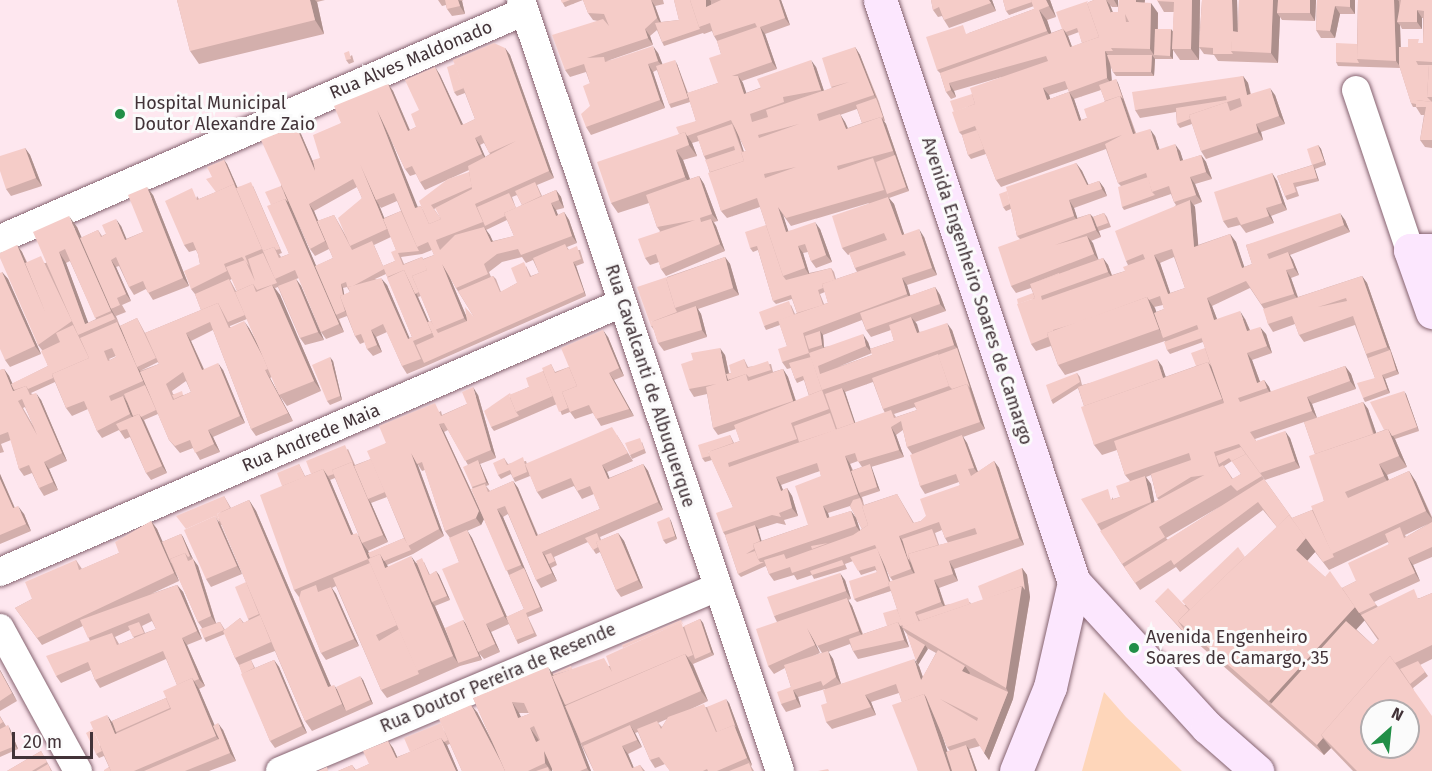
<!DOCTYPE html>
<style>
body{margin:0}
#map{position:relative;width:1432px;height:771px;overflow:hidden;background:#fee7ef;font-family:"Fira Sans",sans-serif}
div>[style]{position:absolute}
.green>*{inset:0;background:#fed6ba}
.roads{filter:drop-shadow(0 0 2px #84626f) drop-shadow(0 0 2px #84626f)}
.street>*{height:28px;margin:-14px;padding:0 14px;transform-origin:14px;border-radius:14px;background:#fff}
.secondary>*{height:33px;margin:-16.5px;padding:0 16.5px;transform-origin:16.5px;border-radius:16.5px;background:#fce7fe}
.wall>*{inset:0;background:#d3afac}
.shaded-wall>*{inset:0;background:#ac8f8c}
.building>*{inset:0;background:#f5ccc8}
.dots>*{width:16px;height:16px;translate:-50% -50%;box-sizing:border-box;border:3px solid #fbfbfb;border-radius:50%}
span{translate:-50% -50%;white-space:nowrap;text-align:center;line-height:1.15;-webkit-text-stroke:6px #fbfbfb;paint-order:stroke}
.street-label{font-size:18px;color:#423338}
.poi-label{font-size:18px;color:#423338}
.left{translate:0 -50%;text-align:left}
.north{position:absolute;left:1360px;top:699px;width:60px;height:60px;box-sizing:border-box;background:#fbfbfb;border:2px solid #b1abad;border-radius:50%;rotate:27deg;font-size:16px;font-weight:700;line-height:24px;text-align:center;color:#423338}
.north::after{content:'';display:block;margin:auto;width:21px;height:27px;background:#218f47;clip-path:polygon(50% 0,100% 100%,50% 72%,0 100%)}
.scale{position:absolute;left:12px;top:732px;width:81px;height:27px;box-sizing:border-box;border:3px solid #423338;border-top:0;padding-left:8px;font-size:18px;line-height:21px;white-space:nowrap;color:#423338;-webkit-text-stroke:4px #fbfbfb;paint-order:stroke}
</style>
<div id="map">
<div class="green">
<div style="clip-path:polygon(1104px 692px,1126px 717px,1182px 771px,1082px 771px)"></div>
</div>
<div class="roads">
<div class="street">
<div style="left:521px;top:0;width:813px;rotate:71.43deg"></div>
<div style="left:1356px;top:90px;width:169px;rotate:71.4deg"></div>
<div style="left:0;top:239px;width:572px;rotate:-23.47deg"></div>
<div style="left:0;top:572px;width:678px;rotate:-23.39deg"></div>
<div style="left:0;top:628px;width:163px;rotate:61.4deg"></div>
<div style="left:280px;top:771px;width:474px;rotate:-22.8deg"></div>
</div>
<div class="secondary">
<div style="left:880px;top:0;width:613px;rotate:71.57deg"></div>
<div style="left:1074px;top:582px;width:197px;rotate:47.5deg"></div>
<div style="left:1207px;top:727px;width:67px;rotate:41.3deg"></div>
<div style="left:1432px;top:250px;width:22px;rotate:180deg"></div>
<div style="left:1410px;top:250px;width:66px;rotate:70.5deg"></div>
<div style="left:1016px;top:771px;width:91px;rotate:-68deg"></div>
<div style="left:1050px;top:687px;width:108px;rotate:-77.1deg"></div>
</div>
</div>
<div class="wall">
<div style="clip-path:polygon(177px 0,325px 0,317px 2px,324px 34px,199px 64px,190px 51px)"></div>
<div style="clip-path:polygon(438px 0,463px 0,462px 1px,465px 14px,452px 16px,447px 9px,446px 5px,442px 6px)"></div>
<div style="clip-path:polygon(evenodd,561px 0,663px 0,664px 4px,655px 6px,661px 22px,679px 20px,674px 0,781px 0,790px 25px,765px 34px,777px 69px,742px 81px,746px 93px,816px 67px,824px 91px,832px 88px,831px 87px,855px 47px,860px 55px,879px 102px,885px 121px,884px 121px,886px 124px,909px 191px,889px 198px,894px 204px,904px 234px,924px 237px,937px 275px,907px 285px,910px 296px,935px 287px,940px 295px,946px 311px,915px 322px,919px 332px,952px 330px,985px 429px,963px 437px,967px 443px,978px 472px,994px 461px,999px 468px,1024px 545px,954px 569px,958px 581px,939px 588px,945px 605px,970px 602px,971px 604px,983px 600px,1022px 568px,1027px 575px,1030px 597px,1013px 699px,989px 760px,980px 746px,969px 749px,977px 771px,918px 771px,902px 702px,899px 693px,871px 702px,876px 715px,832px 729px,826px 722px,827px 703px,825px 689px,798px 697px,801px 707px,786px 712px,781px 704px,791px 687px,785px 668px,774px 674px,768px 666px,777px 622px,774px 616px,845px 580px,851px 599px,848px 600px,852px 606px,863px 634px,887px 626px,897px 609px,891px 591px,857px 602px,854px 599px,877px 572px,876px 570px,861px 575px,853px 561px,845px 564px,847px 569px,814px 579px,812px 575px,797px 580px,794px 575px,774px 581px,769px 574px,766px 566px,741px 577px,738px 574px,725px 535px,723px 532px,733px 507px,712px 460px,705px 462px,702px 458px,730px 435px,734px 443px,740px 441px,736px 429px,718px 435px,713px 428px,707px 394px,694px 397px,689px 389px,725px 355px,729px 373px,731px 373px,744px 359px,748px 367px,771px 364px,773px 372px,783px 369px,788px 377px,796px 401px,809px 396px,804px 380px,797px 383px,795px 379px,791px 368px,787px 369px,782px 362px,787px 346px,780px 325px,766px 330px,764px 326px,791px 305px,795px 314px,797px 313px,792px 299px,776px 304px,773px 301px,758px 250px,753px 252px,750px 248px,766px 225px,760px 207px,727px 218px,721px 211px,706px 160px,704px 156px,699px 141px,692px 143px,697px 156px,683px 160px,690px 179px,699px 176px,704px 184px,718px 221px,714px 222px,716px 226px,725px 251px,666px 276px,661px 269px,659px 262px,650px 265px,645px 258px,660px 231px,657px 227px,649px 203px,618px 213px,611px 203px,679px 134px,696px 121px,690px 102px,671px 108px,669px 104px,657px 70px,653px 72px,665px 108px,591px 135px,586px 127px,590px 106px,590px 83px,586px 72px,570px 77px,565px 70px,598px 21px,593px 20px,588px 13px,583px 0,565px 7px,561px 0,657px 30px,662px 42px,664px 46px,703px 33px,704px 34px,712px 31px,714px 36px,717px 41px,721px 54px,718px 83px,688px 93px,677px 64px,662px 64px,658px 53px,607px 61px,653px 45px,650px 36px,657px 30px,561px 0,857px 109px,862px 123px,848px 128px,845px 122px,840px 115px,857px 109px,561px 0,739px 137px,746px 151px,744px 152px,739px 137px,561px 0,869px 203px,842px 248px,848px 255px,850px 254px,855px 268px,857px 272px,836px 279px,834px 272px,831px 268px,809px 273px,803px 253px,808px 252px,811px 261px,816px 268px,832px 262px,820px 229px,788px 231px,783px 215px,791px 226px,869px 203px,561px 0,825px 292px,828px 303px,824px 304px,820px 294px,825px 292px,561px 0,862px 320px,866px 330px,871px 337px,891px 330px,894px 341px,870px 349px,868px 342px,824px 347px,823px 335px,862px 320px,561px 0,872px 353px,872px 355px,838px 367px,872px 353px,561px 0,873px 382px,883px 409px,885px 413px,855px 423px,845px 392px,873px 382px,561px 0,915px 407px,917px 410px,896px 417px,894px 414px,915px 407px,561px 0,903px 430px,907px 447px,912px 454px,920px 486px,925px 494px,959px 482px,960px 485px,921px 521px,914px 523px,897px 494px,864px 505px,862px 497px,880px 491px,871px 467px,904px 457px,896px 435px,903px 430px,561px 0,858px 461px,862px 467px,853px 470px,850px 464px,858px 461px,561px 0,820px 471px,821px 476px,808px 525px,761px 541px,758px 529px,777px 523px,786px 525px,784px 520px,798px 516px,792px 496px,787px 488px,783px 490px,781px 485px,820px 471px,561px 0,850px 506px,862px 529px,860px 530px,856px 518px,851px 511px,829px 518px,828px 513px,850px 506px,561px 0,942px 530px,945px 538px,948px 543px,939px 545px,935px 533px,942px 530px,561px 0,885px 566px,890px 577px,893px 581px,890px 581px,885px 566px,561px 0,903px 629px,907px 634px,918px 665px,927px 648px,936px 653px,923px 677px,919px 666px,841px 684px,833px 659px,828px 652px,850px 644px,853px 651px,858px 659px,909px 647px,903px 629px,561px 0,815px 642px,822px 653px,811px 657px,820px 653px,815px 642px,561px 0,941px 731px,947px 747px,950px 751px,947px 752px,941px 731px)"></div>
<div style="clip-path:polygon(931px 0,992px 0,996px 11px,949px 28px,944px 20px,942px 16px,938px 17px,933px 10px)"></div>
<div style="clip-path:polygon(evenodd,1003px 0,1050px 0,1056px 17px,1047px 20px,1051px 33px,1062px 29px,1089px 2px,1094px 0,1118px 0,1118px 7px,1112px 7px,1110px 5px,1113px 12px,1118px 12px,1119px 0,1145px 0,1145px 3px,1158px 13px,1158px 29px,1173px 31px,1174px 12px,1164px 12px,1157px 0,1200px 0,1199px 60px,1180px 60px,1173px 50px,1173px 59px,1155px 59px,1154px 76px,1116px 76px,1113px 72px,1110px 64px,1112px 81px,1118px 83px,1136px 133px,1155px 136px,1159px 149px,1180px 151px,1183px 161px,1201px 155px,1206px 162px,1212px 179px,1195px 184px,1202px 202px,1194px 205px,1195px 207px,1198px 245px,1230px 234px,1236px 242px,1244px 267px,1252px 264px,1246px 245px,1345px 220px,1350px 232px,1290px 255px,1293px 260px,1299px 275px,1291px 278px,1298px 297px,1362px 276px,1367px 283px,1399px 374px,1385px 379px,1390px 393px,1365px 402px,1363px 398px,1375px 378px,1355px 325px,1304px 342px,1299px 335px,1295px 324px,1273px 332px,1268px 324px,1264px 309px,1250px 288px,1212px 306px,1217px 319px,1245px 319px,1250px 330px,1266px 334px,1272px 353px,1252px 360px,1260px 382px,1264px 380px,1269px 387px,1271px 392px,1345px 366px,1351px 374px,1356px 389px,1312px 404px,1317px 418px,1363px 402px,1368px 409px,1376px 433px,1384px 430px,1406px 394px,1419px 431px,1395px 439px,1407px 467px,1387px 475px,1389px 480px,1409px 471px,1416px 482px,1432px 517px,1432px 557px,1413px 565px,1420px 581px,1374px 602px,1378px 607px,1420px 598px,1432px 593px,1432px 659px,1420px 665px,1428px 676px,1413px 688px,1432px 771px,1353px 771px,1331px 748px,1324px 755px,1187px 634px,1186px 635px,1155px 601px,1185px 605px,1245px 557px,1277px 527px,1263px 510px,1180px 572px,1176px 567px,1140px 590px,1122px 564px,1097px 524px,1113px 497px,1113px 499px,1120px 497px,1130px 481px,1125px 475px,1117px 450px,1102px 455px,1094px 445px,1084px 406px,1078px 388px,1053px 404px,1051px 400px,1077px 373px,1080px 377px,1082px 385px,1162px 366px,1165px 377px,1196px 366px,1205px 348px,1203px 342px,1170px 354px,1167px 350px,1165px 341px,1065px 375px,1058px 365px,1051px 346px,1036px 351px,1031px 344px,1033px 293px,1031px 288px,1016px 293px,1011px 286px,1020px 239px,1017px 236px,1011px 209px,1006px 211px,1003px 207px,1076px 163px,1082px 171px,1088px 185px,1099px 181px,1104px 188px,1107px 196px,1074px 208px,1077px 218px,1090px 214px,1093px 217px,1104px 213px,1107px 217px,1111px 227px,1099px 231px,1101px 237px,1091px 241px,1098px 260px,1103px 258px,1108px 265px,1112px 275px,1125px 271px,1128px 265px,1126px 261px,1176px 205px,1174px 202px,1171px 194px,1124px 210px,1122px 207px,1121px 186px,1118px 183px,1106px 149px,1001px 187px,996px 180px,986px 154px,971px 159px,968px 155px,962px 135px,959px 132px,972px 94px,1002px 77px,954px 91px,956px 97px,951px 99px,946px 92px,940px 73px,937px 70px,969px 33px,1034px 9px,1034px 6px,1009px 15px,1006px 11px,1003px 0,1079px 32px,1082px 43px,1072px 47px,1068px 36px,1079px 32px,1003px 0,1068px 89px,1069px 92px,1050px 99px,1049px 95px,1068px 89px,1003px 0,1101px 90px,1105px 101px,1087px 118px,1081px 120px,1074px 99px,1101px 90px,1003px 0,1174px 257px,1185px 288px,1170px 293px,1160px 263px,1174px 257px,1003px 0,1163px 305px,1164px 309px,1156px 312px,1154px 307px,1163px 305px,1003px 0,1304px 422px,1315px 454px,1324px 501px,1312px 510px,1292px 518px,1244px 451px,1265px 480px,1300px 468px,1290px 438px,1256px 441px,1255px 439px,1304px 422px,1003px 0,1232px 461px,1241px 474px,1233px 479px,1224px 466px,1232px 461px,1003px 0,1151px 475px,1157px 498px,1159px 500px,1154px 502px,1151px 484px,1146px 477px,1151px 475px,1003px 0,1221px 506px,1168px 540px,1166px 538px,1221px 506px,1003px 0,1428px 524px,1406px 537px,1405px 535px,1428px 524px,1003px 0,1388px 542px,1389px 544px,1356px 581px,1342px 588px,1325px 577px,1307px 561px,1315px 552px,1329px 570px,1388px 542px,1003px 0,1364px 620px,1378px 640px,1373px 645px,1356px 629px,1364px 620px)"></div>
<div style="clip-path:polygon(1202px 0,1237px 0,1238px 32px,1239px 0,1316px 0,1315px 21px,1282px 20px,1280px 17px,1278px 63px,1218px 61px,1214px 55px,1204px 54px,1199px 47px)"></div>
<div style="clip-path:polygon(1317px 0,1355px 0,1355px 14px,1340px 14px,1335px 38px,1321px 38px,1316px 30px)"></div>
<div style="clip-path:polygon(evenodd,1358px 0,1432px 0,1432px 148px,1425px 147px,1420px 140px,1424px 115px,1421px 115px,1416px 107px,1413px 107px,1411px 103px,1400px 68px,1338px 66px,1336px 62px,1357px 44px,1358px 0,1422px 18px,1423px 18px,1423px 43px,1408px 47px,1401px 47px,1400px 25px,1402px 29px,1422px 29px,1422px 18px)"></div>
<div style="clip-path:polygon(evenodd,505px 48px,510px 55px,554px 178px,537px 185px,542px 196px,556px 190px,561px 197px,564px 208px,556px 210px,558px 215px,564px 212px,569px 220px,577px 243px,567px 247px,569px 250px,580px 250px,584px 263px,576px 266px,586px 296px,426px 366px,407px 374px,402px 366px,387px 332px,376px 337px,382px 352px,373px 356px,367px 349px,365px 342px,360px 344px,355px 336px,347px 316px,339px 319px,344px 332px,326px 339px,321px 332px,299px 278px,296px 279px,301px 286px,324px 340px,305px 345px,300px 338px,278px 287px,275px 288px,280px 295px,321px 391px,287px 406px,279px 395px,272px 377px,270px 378px,293px 421px,256px 436px,251px 429px,213px 330px,191px 341px,204px 369px,223px 370px,245px 423px,213px 437px,220px 452px,200px 460px,193px 448px,180px 453px,169px 440px,158px 414px,144px 420px,167px 473px,151px 480px,146px 473px,130px 437px,125px 439px,119px 430px,102px 438px,97px 431px,88px 409px,72px 416px,66px 408px,55px 382px,31px 393px,32px 394px,41px 400px,67px 461px,49px 469px,58px 490px,44px 496px,39px 488px,32px 473px,24px 476px,19px 469px,11px 440px,1px 444px,4px 452px,0 453px,0 370px,4px 369px,9px 376px,12px 384px,48px 366px,42px 350px,38px 345px,17px 245px,22px 252px,27px 262px,46px 263px,77px 227px,81px 238px,98px 230px,102px 236px,121px 226px,126px 239px,143px 232px,153px 195px,189px 286px,153px 300px,146px 289px,134px 295px,129px 287px,119px 266px,116px 267px,131px 301px,122px 305px,126px 312px,116px 316px,120px 326px,137px 318px,145px 333px,201px 310px,195px 294px,191px 289px,200px 264px,198px 254px,196px 250px,189px 252px,184px 245px,197px 196px,199px 199px,216px 192px,212px 177px,224px 160px,227px 164px,237px 187px,253px 186px,282px 253px,279px 254px,281px 257px,289px 254px,271px 205px,281px 186px,296px 126px,301px 134px,314px 164px,320px 158px,341px 123px,388px 84px,393px 91px,410px 130px,416px 127px,419px 110px,435px 67px,440px 75px,463px 125px,475px 119px,465px 93px,457px 96px,454px 92px,505px 48px,389px 135px,405px 169px,410px 176px,416px 174px,420px 182px,425px 190px,469px 170px,469px 172px,423px 210px,421px 206px,417px 207px,389px 135px,505px 48px,484px 143px,490px 154px,485px 157px,480px 145px,484px 143px,505px 48px,357px 187px,362px 198px,346px 236px,334px 215px,318px 221px,314px 211px,357px 187px,505px 48px,517px 195px,522px 205px,516px 208px,512px 197px,517px 195px,505px 48px,397px 201px,401px 211px,384px 218px,379px 205px,381px 208px,397px 201px,505px 48px,291px 207px,310px 249px,315px 256px,329px 249px,333px 258px,316px 266px,291px 207px,505px 48px,436px 208px,441px 219px,434px 209px,436px 208px,505px 48px,507px 220px,514px 236px,493px 241px,486px 230px,507px 220px,505px 48px,391px 237px,396px 250px,395px 261px,383px 266px,374px 245px,391px 237px,505px 48px,432px 250px,434px 255px,423px 259px,422px 257px,404px 264px,401px 257px,422px 254px,432px 250px,505px 48px,522px 257px,526px 263px,533px 260px,539px 273px,531px 276px,526px 266px,517px 283px,501px 292px,496px 279px,493px 276px,491px 277px,489px 272px,502px 262px,522px 257px,505px 48px,70px 261px,96px 319px,88px 323px,66px 263px,70px 261px,505px 48px,386px 274px,412px 337px,409px 338px,387px 285px,375px 279px,386px 274px,505px 48px,449px 275px,456px 288px,474px 317px,467px 318px,449px 275px,505px 48px,232px 279px,237px 291px,236px 291px,230px 280px,232px 279px,505px 48px,347px 287px,350px 292px,344px 295px,343px 288px,347px 287px,505px 48px,421px 296px,431px 321px,429px 322px,418px 297px,421px 296px,505px 48px,247px 319px,258px 344px,249px 328px,230px 327px,230px 325px,230px 326px,247px 319px,505px 48px,116px 356px,116px 357px,110px 360px,109px 359px,116px 356px,505px 48px,158px 362px,159px 364px,140px 371px,158px 362px,505px 48px,186px 381px,191px 392px,184px 395px,173px 394px,172px 391px,186px 381px,505px 48px,25px 407px,34px 427px,23px 408px,25px 407px)"></div>
<div style="clip-path:polygon(352px 55px,354px 62px,349px 64px,346px 60px)"></div>
<div style="clip-path:polygon(1243px 76px,1248px 83px,1251px 94px,1275px 95px,1285px 124px,1261px 132px,1263px 140px,1206px 159px,1201px 151px,1192px 124px,1180px 128px,1177px 124px,1176px 112px,1140px 118px,1135px 110px)"></div>
<div style="clip-path:polygon(1318px 145px,1321px 149px,1326px 165px,1315px 169px,1319px 181px,1296px 187px,1299px 196px,1287px 200px,1285px 196px,1277px 176px,1312px 165px)"></div>
<div style="clip-path:polygon(25px 148px,30px 155px,42px 186px,11px 196px,6px 189px)"></div>
<div style="clip-path:polygon(1272px 173px,1277px 181px,1287px 210px,1271px 216px,1274px 223px,1246px 233px,1240px 225px,1228px 228px,1223px 221px)"></div>
<div style="clip-path:polygon(725px 257px,730px 264px,739px 295px,698px 309px,701px 314px,707px 337px,664px 351px,658px 343px,654px 330px,651px 326px,667px 277px)"></div>
<div style="clip-path:polygon(2px 272px,8px 279px,41px 354px,10px 367px,5px 360px)"></div>
<div style="clip-path:polygon(608px 337px,624px 376px,614px 380px,634px 416px,601px 426px,593px 413px,575px 419px,570px 412px,562px 415px,557px 404px,494px 431px,491px 427px,511px 395px,529px 387px,543px 371px,551px 364px,555px 372px,569px 367px)"></div>
<div style="clip-path:polygon(333px 361px,342px 400px,330px 405px,327px 401px)"></div>
<div style="clip-path:polygon(evenodd,478px 395px,496px 458px,480px 464px,489px 485px,486px 486px,490px 491px,513px 481px,518px 488px,538px 535px,600px 509px,594px 494px,582px 499px,574px 486px,542px 499px,537px 492px,529px 472px,530px 476px,515px 482px,511px 474px,501px 479px,498px 475px,504px 458px,508px 464px,526px 461px,527px 464px,617px 435px,633px 461px,607px 472px,609px 478px,643px 464px,648px 471px,663px 510px,600px 537px,601px 540px,618px 533px,624px 541px,643px 588px,621px 597px,616px 590px,600px 552px,596px 554px,588px 542px,554px 557px,557px 565px,551px 568px,557px 581px,541px 588px,536px 580px,508px 514px,503px 517px,543px 611px,528px 617px,537px 636px,518px 644px,509px 624px,491px 632px,500px 652px,484px 659px,478px 652px,459px 562px,450px 538px,445px 531px,425px 470px,422px 471px,417px 463px,444px 536px,413px 554px,387px 565px,388px 567px,424px 562px,430px 575px,436px 571px,439px 575px,450px 600px,435px 606px,451px 643px,463px 620px,466px 624px,482px 660px,460px 666px,387px 698px,381px 690px,336px 586px,332px 588px,336px 594px,359px 646px,326px 660px,321px 653px,299px 597px,294px 590px,282px 486px,299px 464px,305px 476px,311px 474px,348px 449px,355px 465px,371px 459px,386px 443px,441px 411px,442px 415px,467px 404px,478px 395px,448px 430px,468px 465px,472px 487px,483px 516px,444px 432px,448px 430px,478px 395px,335px 478px,359px 536px,353px 534px,330px 480px,335px 478px,478px 395px,387px 497px,404px 538px,369px 553px,368px 551px,388px 542px,371px 503px,387px 497px,478px 395px,484px 519px,524px 609px,507px 617px,472px 538px,467px 531px,481px 525px,484px 519px)"></div>
<div style="clip-path:polygon(642px 442px,646px 453px,632px 459px,630px 455px)"></div>
<div style="clip-path:polygon(0 474px,15px 508px,24px 514px,31px 531px,0 544px)"></div>
<div style="clip-path:polygon(evenodd,224px 496px,231px 508px,249px 500px,256px 511px,331px 686px,338px 690px,363px 680px,373px 704px,312px 731px,305px 721px,275px 651px,251px 660px,255px 668px,274px 660px,279px 667px,307px 733px,275px 748px,270px 741px,239px 665px,235px 658px,225px 634px,206px 642px,204px 638px,202px 628px,198px 622px,174px 567px,179px 581px,151px 594px,177px 585px,183px 592px,202px 639px,187px 645px,205px 686px,199px 689px,214px 725px,223px 730px,236px 761px,209px 771px,104px 771px,109px 767px,104px 756px,99px 758px,96px 754px,112px 721px,166px 698px,177px 685px,166px 659px,100px 688px,95px 680px,91px 670px,61px 683px,56px 676px,90px 641px,83px 626px,42px 645px,15px 608px,32px 599px,76px 560px,82px 569px,119px 553px,151px 521px,157px 529px,162px 542px,181px 534px,183px 537px,193px 559px,198px 566px,216px 623px,220px 622px,225px 630px,240px 618px,244px 623px,249px 620px,248px 619px,246px 582px,222px 525px,221px 525px,242px 574px,211px 587px,206px 579px,224px 496px,152px 621px,156px 629px,145px 633px,142px 626px,152px 621px,224px 496px,130px 630px,134px 638px,119px 644px,115px 637px,130px 630px)"></div>
<div style="clip-path:polygon(671px 521px,677px 539px,666px 544px,663px 540px)"></div>
<div style="clip-path:polygon(evenodd,700px 619px,703px 623px,714px 655px,693px 664px,708px 701px,691px 709px,707px 707px,729px 703px,752px 765px,751px 766px,754px 771px,670px 771px,665px 764px,655px 768px,650px 760px,638px 732px,635px 733px,642px 747px,628px 754px,634px 768px,640px 765px,645px 771px,594px 771px,578px 738px,591px 771px,553px 771px,552px 769px,552px 771px,462px 771px,450px 744px,447px 745px,458px 771px,338px 771px,352px 765px,356px 770px,369px 764px,388px 741px,393px 748px,397px 757px,410px 752px,477px 712px,493px 743px,473px 698px,573px 669px,610px 666px,685px 626px,700px 619px,519px 713px,529px 713px,529px 714px,521px 717px,519px 713px,700px 619px,667px 719px,662px 727px,658px 723px,667px 719px)"></div>
<div style="clip-path:polygon(0 670px,17px 701px,0 711px)"></div>
<div style="clip-path:polygon(0 716px,6px 726px,10px 729px,18px 749px,0 757px)"></div>
<div style="clip-path:polygon(41px 751px,52px 771px,7px 771px)"></div>
</div>
<div class="shaded-wall">
<div style="clip-path:polygon(310px 0,315px 0,317px 2px,324px 34px,315px 20px)"></div>
<div style="clip-path:polygon(458px 0,462px 1px,465px 14px,460px 6px)"></div>
<div style="clip-path:polygon(651px 0,655px 6px,662px 26px,657px 18px)"></div>
<div style="clip-path:polygon(706px 0,710px 0,711px 1px,711px 14px,706px 7px)"></div>
<div style="clip-path:polygon(779px 0,781px 0,790px 25px,785px 18px)"></div>
<div style="clip-path:polygon(989px 0,992px 0,996px 11px,991px 3px)"></div>
<div style="clip-path:polygon(1046px 0,1050px 0,1056px 17px,1049px 6px)"></div>
<div style="clip-path:polygon(1106px 0,1110px 5px,1118px 27px,1118px 48px)"></div>
<div style="clip-path:polygon(1114px 0,1118px 0,1118px 7px)"></div>
<div style="clip-path:polygon(1136px 0,1145px 0,1144px 4px,1136px 2px)"></div>
<div style="clip-path:polygon(1192px 0,1200px 0,1199px 60px,1191px 49px)"></div>
<div style="clip-path:polygon(1232px 0,1237px 0,1238px 51px,1233px 51px)"></div>
<div style="clip-path:polygon(1273px 0,1281px 0,1277px 13px,1280px 17px,1278px 63px,1271px 53px)"></div>
<div style="clip-path:polygon(1310px 0,1316px 0,1315px 21px,1310px 13px)"></div>
<div style="clip-path:polygon(1350px 0,1355px 0,1355px 14px,1350px 7px)"></div>
<div style="clip-path:polygon(1394px 0,1398px 0,1399px 1px,1400px 22px,1397px 22px,1400px 25px,1401px 68px,1396px 61px)"></div>
<div style="clip-path:polygon(1151px 3px,1158px 13px,1157px 55px,1154px 55px,1150px 49px)"></div>
<div style="clip-path:polygon(1335px 6px,1340px 14px,1335px 38px,1330px 31px)"></div>
<div style="clip-path:polygon(1039px 10px,1047px 20px,1054px 41px,1047px 31px)"></div>
<div style="clip-path:polygon(1417px 10px,1422px 18px,1422px 29px,1417px 22px)"></div>
<div style="clip-path:polygon(760px 27px,765px 34px,777px 69px,772px 62px)"></div>
<div style="clip-path:polygon(645px 29px,650px 36px,653px 45px,648px 38px)"></div>
<div style="clip-path:polygon(1063px 29px,1068px 36px,1075px 55px,1070px 47px)"></div>
<div style="clip-path:polygon(1171px 29px,1174px 33px,1172px 49px,1173px 50px,1173px 59px,1170px 56px)"></div>
<div style="clip-path:polygon(653px 46px,658px 53px,664px 68px,658px 61px)"></div>
<div style="clip-path:polygon(855px 47px,860px 55px,885px 121px,883px 117px,876px 98px,874px 95px)"></div>
<div style="clip-path:polygon(505px 48px,510px 55px,554px 178px,549px 171px)"></div>
<div style="clip-path:polygon(1105px 51px,1110px 58px,1112px 85px,1107px 78px)"></div>
<div style="clip-path:polygon(1152px 55px,1155px 59px,1154px 76px,1151px 72px)"></div>
<div style="clip-path:polygon(675px 60px,677px 64px,690px 101px,688px 98px)"></div>
<div style="clip-path:polygon(811px 60px,816px 67px,826px 97px,821px 90px)"></div>
<div style="clip-path:polygon(648px 64px,653px 72px,665px 108px,660px 100px)"></div>
<div style="clip-path:polygon(435px 67px,440px 75px,467px 133px,461px 125px)"></div>
<div style="clip-path:polygon(738px 76px,743px 83px,749px 101px,744px 94px)"></div>
<div style="clip-path:polygon(1243px 76px,1248px 83px,1252px 103px,1247px 95px)"></div>
<div style="clip-path:polygon(1116px 79px,1118px 83px,1138px 142px,1133px 134px,1120px 96px)"></div>
<div style="clip-path:polygon(949px 83px,954px 91px,956px 97px,951px 90px)"></div>
<div style="clip-path:polygon(388px 84px,393px 91px,413px 138px,408px 131px)"></div>
<div style="clip-path:polygon(1043px 88px,1049px 95px,1053px 107px,1047px 100px)"></div>
<div style="clip-path:polygon(1270px 88px,1275px 95px,1285px 124px,1279px 116px)"></div>
<div style="clip-path:polygon(1069px 92px,1074px 99px,1084px 128px,1079px 121px)"></div>
<div style="clip-path:polygon(377px 110px,382px 118px,421px 215px,415px 208px)"></div>
<div style="clip-path:polygon(840px 114px,845px 122px,851px 136px,846px 129px)"></div>
<div style="clip-path:polygon(881px 117px,886px 124px,909px 191px,906px 187px)"></div>
<div style="clip-path:polygon(733px 124px,736px 128px,749px 168px,747px 164px)"></div>
<div style="clip-path:polygon(1256px 124px,1261px 132px,1263px 140px,1258px 132px)"></div>
<div style="clip-path:polygon(296px 126px,301px 134px,320px 178px,315px 171px)"></div>
<div style="clip-path:polygon(1150px 129px,1155px 136px,1162px 157px,1157px 150px)"></div>
<div style="clip-path:polygon(685px 132px,692px 143px,697px 156px,689px 145px)"></div>
<div style="clip-path:polygon(475px 138px,480px 145px,487px 161px,482px 154px)"></div>
<div style="clip-path:polygon(1175px 144px,1180px 151px,1186px 169px,1180px 161px)"></div>
<div style="clip-path:polygon(1318px 145px,1321px 149px,1326px 165px,1324px 161px)"></div>
<div style="clip-path:polygon(25px 148px,30px 155px,42px 186px,36px 178px)"></div>
<div style="clip-path:polygon(676px 150px,683px 160px,693px 188px,685px 177px)"></div>
<div style="clip-path:polygon(1201px 155px,1206px 162px,1212px 179px,1206px 172px)"></div>
<div style="clip-path:polygon(224px 160px,227px 164px,239px 191px,236px 188px)"></div>
<div style="clip-path:polygon(1076px 163px,1082px 171px,1092px 192px,1087px 185px)"></div>
<div style="clip-path:polygon(360px 164px,376px 200px,379px 205px,392px 237px,387px 229px)"></div>
<div style="clip-path:polygon(1313px 165px,1315px 169px,1319px 181px,1317px 178px)"></div>
<div style="clip-path:polygon(1272px 173px,1277px 181px,1287px 210px,1282px 203px)"></div>
<div style="clip-path:polygon(699px 176px,704px 184px,718px 221px,712px 214px)"></div>
<div style="clip-path:polygon(1190px 177px,1195px 184px,1202px 202px,1196px 195px)"></div>
<div style="clip-path:polygon(1099px 181px,1104px 188px,1107px 196px,1102px 189px)"></div>
<div style="clip-path:polygon(147px 187px,153px 195px,189px 286px,183px 278px)"></div>
<div style="clip-path:polygon(284px 190px,337px 315px,336px 315px,344px 332px,339px 324px,285px 199px)"></div>
<div style="clip-path:polygon(556px 190px,561px 197px,564px 208px,559px 200px)"></div>
<div style="clip-path:polygon(888px 197px,894px 204px,907px 243px,902px 235px)"></div>
<div style="clip-path:polygon(1069px 200px,1074px 208px,1079px 223px,1074px 216px)"></div>
<div style="clip-path:polygon(1190px 200px,1195px 207px,1199px 254px,1194px 247px)"></div>
<div style="clip-path:polygon(551px 203px,556px 210px,561px 223px,556px 216px)"></div>
<div style="clip-path:polygon(309px 204px,314px 211px,330px 249px,325px 241px)"></div>
<div style="clip-path:polygon(778px 207px,783px 215px,791px 239px,786px 232px)"></div>
<div style="clip-path:polygon(1266px 208px,1271px 216px,1274px 223px,1269px 216px)"></div>
<div style="clip-path:polygon(564px 212px,569px 220px,577px 243px,572px 236px)"></div>
<div style="clip-path:polygon(1340px 213px,1345px 220px,1350px 232px,1344px 225px)"></div>
<div style="clip-path:polygon(1090px 214px,1096px 221px,1097px 227px,1101px 237px,1096px 230px)"></div>
<div style="clip-path:polygon(69px 216px,77px 227px,113px 308px,111px 309px,118px 321px,111px 311px)"></div>
<div style="clip-path:polygon(116px 219px,121px 226px,130px 247px,125px 240px)"></div>
<div style="clip-path:polygon(711px 219px,716px 226px,725px 251px,720px 244px)"></div>
<div style="clip-path:polygon(815px 222px,820px 229px,832px 262px,826px 255px)"></div>
<div style="clip-path:polygon(484px 227px,490px 235px,496px 249px,491px 242px)"></div>
<div style="clip-path:polygon(919px 229px,924px 237px,937px 275px,932px 268px)"></div>
<div style="clip-path:polygon(1230px 234px,1236px 242px,1247px 275px,1242px 268px)"></div>
<div style="clip-path:polygon(1087px 236px,1093px 243px,1099px 261px,1094px 254px)"></div>
<div style="clip-path:polygon(17px 245px,22px 252px,51px 321px,46px 314px)"></div>
<div style="clip-path:polygon(798px 246px,803px 253px,810px 276px,805px 268px)"></div>
<div style="clip-path:polygon(59px 252px,66px 263px,91px 330px,85px 324px)"></div>
<div style="clip-path:polygon(1288px 252px,1293px 260px,1299px 275px,1294px 268px)"></div>
<div style="clip-path:polygon(1154px 255px,1160px 263px,1173px 301px,1168px 294px)"></div>
<div style="clip-path:polygon(725px 257px,730px 264px,739px 295px,733px 288px)"></div>
<div style="clip-path:polygon(1103px 258px,1108px 265px,1113px 279px,1108px 272px)"></div>
<div style="clip-path:polygon(111px 260px,116px 267px,131px 301px,126px 294px)"></div>
<div style="clip-path:polygon(573px 262px,576px 266px,586px 296px,584px 292px)"></div>
<div style="clip-path:polygon(442px 264px,447px 271px,470px 325px,464px 318px)"></div>
<div style="clip-path:polygon(404px 270px,418px 297px,437px 340px,432px 333px)"></div>
<div style="clip-path:polygon(1286px 270px,1291px 278px,1299px 301px,1294px 294px)"></div>
<div style="clip-path:polygon(2px 272px,8px 279px,41px 354px,35px 346px)"></div>
<div style="clip-path:polygon(1362px 276px,1367px 283px,1399px 374px,1396px 370px,1390px 350px,1387px 347px)"></div>
<div style="clip-path:polygon(381px 278px,387px 285px,413px 346px,408px 339px)"></div>
<div style="clip-path:polygon(902px 278px,907px 285px,912px 301px,907px 294px)"></div>
<div style="clip-path:polygon(296px 279px,301px 286px,324px 340px,318px 332px)"></div>
<div style="clip-path:polygon(341px 284px,343px 288px,348px 315px,345px 311px)"></div>
<div style="clip-path:polygon(272px 285px,280px 295px,321px 391px,314px 381px)"></div>
<div style="clip-path:polygon(935px 287px,940px 295px,946px 311px,940px 304px)"></div>
<div style="clip-path:polygon(1147px 297px,1155px 308px,1165px 337px,1164px 337px,1159px 329px)"></div>
<div style="clip-path:polygon(1207px 298px,1212px 306px,1220px 327px,1214px 320px)"></div>
<div style="clip-path:polygon(696px 306px,701px 314px,707px 337px,702px 330px)"></div>
<div style="clip-path:polygon(1240px 311px,1245px 319px,1253px 338px,1247px 331px)"></div>
<div style="clip-path:polygon(911px 317px,917px 324px,922px 341px,917px 333px)"></div>
<div style="clip-path:polygon(244px 321px,249px 328px,274px 376px,269px 369px)"></div>
<div style="clip-path:polygon(117px 322px,122px 330px,137px 367px,140px 371px,159px 414px,143px 381px)"></div>
<div style="clip-path:polygon(947px 323px,952px 330px,985px 429px,980px 422px,957px 348px,954px 345px)"></div>
<div style="clip-path:polygon(1260px 327px,1266px 334px,1272px 353px,1267px 346px)"></div>
<div style="clip-path:polygon(371px 330px,376px 337px,382px 352px,377px 345px)"></div>
<div style="clip-path:polygon(603px 330px,608px 337px,624px 376px,619px 368px)"></div>
<div style="clip-path:polygon(820px 331px,823px 335px,824px 349px,822px 345px)"></div>
<div style="clip-path:polygon(186px 333px,191px 341px,207px 377px,202px 370px)"></div>
<div style="clip-path:polygon(863px 334px,868px 342px,872px 353px,866px 346px)"></div>
<div style="clip-path:polygon(720px 348px,725px 355px,731px 384px,727px 381px)"></div>
<div style="clip-path:polygon(1247px 353px,1252px 360px,1263px 390px,1257px 383px)"></div>
<div style="clip-path:polygon(330px 357px,333px 361px,342px 400px,340px 396px)"></div>
<div style="clip-path:polygon(1157px 359px,1162px 366px,1170px 389px,1164px 381px)"></div>
<div style="clip-path:polygon(1208px 362px,1213px 368px,1229px 410px,1222px 399px)"></div>
<div style="clip-path:polygon(218px 363px,223px 370px,245px 423px,240px 416px)"></div>
<div style="clip-path:polygon(1345px 366px,1351px 374px,1356px 389px,1350px 381px)"></div>
<div style="clip-path:polygon(4px 369px,9px 376px,17px 394px,13px 391px)"></div>
<div style="clip-path:polygon(783px 369px,788px 377px,798px 408px,793px 401px)"></div>
<div style="clip-path:polygon(265px 370px,270px 378px,293px 421px,288px 413px)"></div>
<div style="clip-path:polygon(609px 373px,614px 380px,634px 416px,629px 409px)"></div>
<div style="clip-path:polygon(1382px 375px,1385px 379px,1390px 393px,1387px 389px)"></div>
<div style="clip-path:polygon(1264px 380px,1269px 387px,1272px 396px,1267px 388px)"></div>
<div style="clip-path:polygon(473px 387px,478px 395px,496px 458px,491px 450px)"></div>
<div style="clip-path:polygon(842px 388px,845px 392px,858px 431px,856px 428px)"></div>
<div style="clip-path:polygon(1404px 391px,1406px 394px,1419px 431px,1417px 427px)"></div>
<div style="clip-path:polygon(36px 393px,41px 400px,67px 461px,62px 453px)"></div>
<div style="clip-path:polygon(123px 396px,128px 403px,135px 421px,130px 414px)"></div>
<div style="clip-path:polygon(1307px 397px,1312px 404px,1317px 418px,1312px 411px)"></div>
<div style="clip-path:polygon(1363px 402px,1368px 409px,1379px 441px,1374px 434px)"></div>
<div style="clip-path:polygon(139px 414px,144px 421px,167px 473px,162px 466px)"></div>
<div style="clip-path:polygon(439px 424px,444px 432px,484px 519px,481px 525px,476px 518px)"></div>
<div style="clip-path:polygon(891px 427px,896px 435px,904px 457px,899px 450px)"></div>
<div style="clip-path:polygon(1388px 429px,1395px 439px,1407px 467px,1399px 456px)"></div>
<div style="clip-path:polygon(208px 430px,213px 437px,220px 452px,214px 444px)"></div>
<div style="clip-path:polygon(1285px 431px,1290px 438px,1300px 468px,1295px 461px)"></div>
<div style="clip-path:polygon(962px 435px,967px 443px,979px 475px,974px 468px)"></div>
<div style="clip-path:polygon(411px 453px,416px 460px,444px 536px,439px 529px)"></div>
<div style="clip-path:polygon(845px 456px,850px 464px,860px 493px,859px 493px,863px 502px,858px 494px)"></div>
<div style="clip-path:polygon(478px 460px,480px 464px,489px 485px,486px 482px)"></div>
<div style="clip-path:polygon(994px 461px,999px 468px,1024px 545px,1019px 538px)"></div>
<div style="clip-path:polygon(44px 462px,49px 469px,58px 490px,53px 482px)"></div>
<div style="clip-path:polygon(352px 462px,357px 470px,368px 499px,371px 503px,388px 542px,383px 535px)"></div>
<div style="clip-path:polygon(643px 464px,648px 471px,663px 510px,658px 502px)"></div>
<div style="clip-path:polygon(870px 464px,872px 468px,880px 491px,877px 487px)"></div>
<div style="clip-path:polygon(1379px 464px,1387px 475px,1391px 487px,1384px 476px)"></div>
<div style="clip-path:polygon(602px 465px,607px 472px,613px 486px,608px 479px)"></div>
<div style="clip-path:polygon(323px 469px,330px 480px,358px 546px,351px 535px)"></div>
<div style="clip-path:polygon(1409px 471px,1416px 482px,1432px 519px,1426px 511px)"></div>
<div style="clip-path:polygon(0 474px,18px 516px,13px 508px,0 479px)"></div>
<div style="clip-path:polygon(1145px 476px,1151px 484px,1156px 509px,1151px 502px)"></div>
<div style="clip-path:polygon(776px 477px,781px 485px,786px 498px,781px 491px)"></div>
<div style="clip-path:polygon(513px 481px,518px 488px,541px 544px,536px 536px)"></div>
<div style="clip-path:polygon(787px 488px,792px 496px,798px 516px,792px 508px)"></div>
<div style="clip-path:polygon(249px 500px,256px 511px,336px 698px,328px 687px)"></div>
<div style="clip-path:polygon(18px 506px,24px 514px,31px 531px,26px 524px)"></div>
<div style="clip-path:polygon(823px 506px,828px 513px,832px 526px,827px 518px)"></div>
<div style="clip-path:polygon(497px 509px,503px 517px,526px 572px,521px 565px)"></div>
<div style="clip-path:polygon(851px 511px,856px 518px,861px 533px,856px 526px)"></div>
<div style="clip-path:polygon(215px 516px,220px 524px,242px 574px,237px 566px)"></div>
<div style="clip-path:polygon(669px 517px,671px 521px,677px 539px,675px 536px)"></div>
<div style="clip-path:polygon(151px 521px,157px 529px,172px 563px,171px 563px,179px 581px,174px 573px)"></div>
<div style="clip-path:polygon(755px 525px,758px 529px,764px 549px,761px 545px)"></div>
<div style="clip-path:polygon(467px 530px,472px 538px,510px 624px,504px 616px)"></div>
<div style="clip-path:polygon(357px 533px,362px 543px,368px 551px,374px 565px,368px 559px)"></div>
<div style="clip-path:polygon(618px 533px,624px 541px,643px 588px,638px 580px)"></div>
<div style="clip-path:polygon(181px 534px,183px 537px,193px 559px,190px 556px)"></div>
<div style="clip-path:polygon(899px 536px,904px 543px,908px 559px,911px 563px,916px 577px,911px 569px)"></div>
<div style="clip-path:polygon(1306px 538px,1316px 551px,1305px 563px,1296px 550px)"></div>
<div style="clip-path:polygon(877px 548px,880px 552px,893px 590px,891px 586px)"></div>
<div style="clip-path:polygon(542px 552px,548px 559px,549px 564px,557px 581px,552px 573px)"></div>
<div style="clip-path:polygon(380px 554px,387px 565px,393px 578px,385px 568px)"></div>
<div style="clip-path:polygon(411px 556px,419px 567px,432px 602px,435px 606px,459px 662px,458px 663px,453px 656px)"></div>
<div style="clip-path:polygon(1408px 558px,1413px 565px,1420px 581px,1415px 573px)"></div>
<div style="clip-path:polygon(193px 559px,198px 566px,216px 624px,211px 616px)"></div>
<div style="clip-path:polygon(949px 561px,954px 569px,958px 581px,953px 574px)"></div>
<div style="clip-path:polygon(524px 568px,526px 572px,543px 611px,540px 607px)"></div>
<div style="clip-path:polygon(1022px 568px,1027px 575px,1030px 597px,1013px 699px,989px 760px,984px 753px,1008px 692px,1006px 688px)"></div>
<div style="clip-path:polygon(436px 571px,439px 575px,450px 600px,447px 596px)"></div>
<div style="clip-path:polygon(840px 573px,845px 580px,851px 599px,846px 591px)"></div>
<div style="clip-path:polygon(934px 580px,939px 588px,946px 610px,941px 602px)"></div>
<div style="clip-path:polygon(177px 585px,183px 592px,202px 639px,197px 631px)"></div>
<div style="clip-path:polygon(331px 587px,336px 594px,359px 646px,354px 639px)"></div>
<div style="clip-path:polygon(847px 598px,852px 606px,864px 639px,859px 631px)"></div>
<div style="clip-path:polygon(1355px 607px,1365px 620px,1281px 712px,1269px 701px)"></div>
<div style="clip-path:polygon(700px 619px,703px 623px,714px 655px,711px 652px)"></div>
<div style="clip-path:polygon(463px 620px,466px 624px,482px 660px,479px 656px)"></div>
<div style="clip-path:polygon(898px 622px,903px 629px,909px 647px,904px 640px)"></div>
<div style="clip-path:polygon(486px 624px,491px 632px,500px 652px,495px 644px)"></div>
<div style="clip-path:polygon(807px 628px,812px 636px,820px 653px,815px 645px)"></div>
<div style="clip-path:polygon(182px 638px,187px 645px,205px 686px,199px 679px)"></div>
<div style="clip-path:polygon(925px 645px,928px 649px,918px 665px,916px 661px)"></div>
<div style="clip-path:polygon(828px 651px,833px 659px,841px 684px,836px 677px)"></div>
<div style="clip-path:polygon(685px 654px,693px 665px,708px 701px,701px 691px)"></div>
<div style="clip-path:polygon(914px 659px,919px 666px,926px 687px,921px 680px)"></div>
<div style="clip-path:polygon(274px 660px,279px 667px,307px 733px,302px 726px)"></div>
<div style="clip-path:polygon(965px 666px,970px 673px,967px 678px,962px 671px)"></div>
<div style="clip-path:polygon(548px 667px,556px 678px,591px 771px,589px 771px,587px 768px)"></div>
<div style="clip-path:polygon(0 670px,17px 701px,12px 693px,0 671px)"></div>
<div style="clip-path:polygon(360px 676px,363px 680px,373px 704px,370px 700px)"></div>
<div style="clip-path:polygon(192px 678px,199px 689px,224px 747px,216px 736px)"></div>
<div style="clip-path:polygon(334px 685px,341px 695px,346px 711px,342px 704px)"></div>
<div style="clip-path:polygon(793px 690px,798px 697px,801px 707px,796px 699px)"></div>
<div style="clip-path:polygon(924px 694px,932px 705px,954px 771px,950px 771px)"></div>
<div style="clip-path:polygon(865px 695px,871px 702px,876px 715px,871px 707px)"></div>
<div style="clip-path:polygon(726px 699px,729px 703px,752px 765px,747px 758px,734px 725px)"></div>
<div style="clip-path:polygon(512px 702px,519px 713px,526px 728px,518px 718px)"></div>
<div style="clip-path:polygon(471px 705px,477px 712px,507px 771px,505px 771px)"></div>
<div style="clip-path:polygon(107px 715px,114px 725px,116px 732px,118px 735px,115px 734px)"></div>
<div style="clip-path:polygon(218px 723px,223px 730px,236px 761px,230px 753px)"></div>
<div style="clip-path:polygon(8px 725px,10px 729px,18px 749px,15px 746px)"></div>
<div style="clip-path:polygon(630px 725px,635px 733px,642px 747px,637px 740px)"></div>
<div style="clip-path:polygon(530px 728px,538px 739px,544px 753px,536px 742px)"></div>
<div style="clip-path:polygon(441px 738px,447px 745px,458px 771px,456px 771px)"></div>
<div style="clip-path:polygon(1323px 738px,1331px 748px,1324px 755px,1317px 745px)"></div>
<div style="clip-path:polygon(388px 741px,393px 748px,401px 765px,396px 758px)"></div>
<div style="clip-path:polygon(966px 745px,969px 749px,977px 771px,975px 771px)"></div>
<div style="clip-path:polygon(622px 746px,628px 754px,635px 771px,632px 768px)"></div>
<div style="clip-path:polygon(544px 751px,552px 761px,552px 771px,551px 771px,545px 763px)"></div>
</div>
<div class="building">
<div style="clip-path:polygon(177px 0,310px 0,315px 20px,190px 51px)"></div>
<div style="clip-path:polygon(445px 0,458px 0,460px 6px,447px 9px)"></div>
<div style="clip-path:polygon(561px 0,570px 0,562px 3px)"></div>
<div style="clip-path:polygon(583px 0,651px 0,657px 18px,645px 29px,648px 38px,587px 58px,604px 57px,605px 62px,653px 46px,658px 61px,648px 64px,660px 100px,586px 127px,581px 114px,590px 106px,583px 86px,590px 83px,584px 64px,565px 70px,552px 35px,603px 19px,609px 26px,604px 14px,588px 13px)"></div>
<div style="clip-path:polygon(674px 0,690px 0,699px 27px,700px 29px,662px 42px,655px 23px,679px 20px)"></div>
<div style="clip-path:polygon(evenodd,690px 0,706px 0,706px 7px,721px 0,779px 0,785px 18px,760px 27px,772px 62px,732px 76px,738px 76px,744px 94px,761px 88px,757px 79px,811px 60px,821px 90px,783px 97px,784px 102px,750px 114px,752px 122px,768px 117px,766px 110px,849px 82px,831px 87px,822px 58px,855px 47px,874px 95px,817px 114px,819px 121px,840px 114px,846px 129px,881px 117px,893px 151px,837px 166px,838px 170px,873px 158px,884px 190px,786px 218px,778px 207px,786px 232px,815px 222px,826px 255px,811px 261px,805px 244px,798px 246px,805px 268px,783px 276px,757px 198px,721px 211px,708px 173px,744px 161px,741px 152px,746px 151px,731px 120px,687px 136px,685px 132px,679px 134px,676px 127px,696px 121px,687px 93px,718px 83px,709px 58px,721px 54px,717px 41px,757px 27px,755px 23px,714px 36px,710px 23px,699px 27px,690px 0,799px 124px,759px 138px,758px 135px,799px 124px,690px 0,796px 167px,765px 178px,764px 174px,796px 167px)"></div>
<div style="clip-path:polygon(931px 0,989px 0,991px 3px,944px 20px,939px 7px,933px 10px)"></div>
<div style="clip-path:polygon(1003px 0,1031px 0,1032px 2px,1006px 11px)"></div>
<div style="clip-path:polygon(1031px 0,1046px 0,1049px 6px,1039px 10px,1047px 31px,937px 70px,926px 37px,963px 25px,966px 34px,1034px 9px)"></div>
<div style="clip-path:polygon(1094px 0,1106px 0,1111px 13px,1111px 48px,1113px 51px,1105px 51px,1107px 78px,1069px 92px,1065px 81px,1043px 88px,1047px 100px,1069px 92px,1079px 121px,1087px 118px,1084px 109px,1120px 96px,1133px 134px,1150px 129px,1157px 150px,1175px 144px,1180px 161px,1201px 155px,1206px 172px,1190px 177px,1196px 195px,1174px 202px,1169px 186px,1152px 192px,1146px 173px,1118px 183px,1105px 144px,1122px 135px,996px 180px,975px 126px,959px 132px,952px 112px,975px 104px,970px 88px,1048px 61px,1046px 56px,949px 83px,951px 90px,946px 92px,940px 73px,1063px 29px,1070px 47px,1099px 37px,1087px 3px)"></div>
<div style="clip-path:polygon(evenodd,1119px 0,1136px 0,1136px 2px,1151px 3px,1150px 49px,1111px 48px,1111px 12px,1118px 12px,1119px 0,1125px 14px,1129px 22px,1126px 22px,1125px 14px)"></div>
<div style="clip-path:polygon(1157px 0,1192px 0,1191px 49px,1172px 49px,1174px 2px,1157px 1px)"></div>
<div style="clip-path:polygon(1202px 0,1232px 0,1233px 31px,1231px 51px,1233px 54px,1213px 54px,1213px 48px,1199px 47px)"></div>
<div style="clip-path:polygon(1239px 0,1273px 0,1271px 53px,1231px 51px,1232px 31px,1238px 32px)"></div>
<div style="clip-path:polygon(1278px 0,1310px 0,1310px 13px,1277px 13px)"></div>
<div style="clip-path:polygon(1317px 0,1350px 0,1350px 7px,1335px 6px,1330px 31px,1316px 30px)"></div>
<div style="clip-path:polygon(1358px 0,1394px 0,1396px 61px,1357px 59px)"></div>
<div style="clip-path:polygon(1401px 0,1432px 0,1432px 62px,1416px 61px,1416px 43px,1423px 43px,1424px 11px,1417px 10px,1417px 22px,1397px 22px)"></div>
<div style="clip-path:polygon(1088px 1px,1087px 3px,1099px 37px,1082px 43px,1077px 28px,1066px 32px,1063px 29px,1062px 29px,1056px 12px)"></div>
<div style="clip-path:polygon(1155px 29px,1171px 29px,1170px 56px,1154px 55px)"></div>
<div style="clip-path:polygon(1408px 39px,1419px 39px,1418px 43px,1416px 43px,1416px 61px,1418px 65px,1429px 65px,1427px 97px,1432px 102px,1416px 100px,1416px 104px,1411px 103px,1399px 65px,1399px 47px,1408px 47px)"></div>
<div style="clip-path:polygon(evenodd,494px 43px,505px 48px,549px 171px,475px 204px,483px 222px,436px 240px,437px 243px,440px 250px,455px 235px,484px 227px,491px 242px,514px 236px,504px 213px,556px 190px,559px 200px,551px 203px,556px 216px,564px 212px,572px 236px,521px 255px,518px 249px,497px 254px,484px 264px,488px 274px,456px 288px,442px 264px,464px 318px,435px 330px,412px 276px,427px 270px,422px 260px,434px 255px,428px 242px,417px 247px,394px 193px,376px 200px,360px 164px,387px 229px,350px 246px,338px 218px,362px 198px,353px 179px,309px 204px,325px 241px,310px 249px,261px 140px,296px 126px,315px 171px,313px 160px,320px 158px,313px 135px,341px 123px,334px 106px,388px 84px,408px 131px,416px 127px,411px 114px,419px 110px,405px 80px,435px 67px,461px 125px,467px 123px,475px 119px,453px 60px,494px 43px,377px 110px,405px 169px,412px 166px,420px 182px,482px 154px,475px 138px,481px 135px,489px 153px,516px 141px,468px 166px,472px 189px,435px 208px,441px 219px,429px 224px,421px 206px,415px 208px,377px 110px)"></div>
<div style="clip-path:polygon(1336px 43px,1357px 44px,1357px 59px,1359px 63px,1336px 62px)"></div>
<div style="clip-path:polygon(349px 51px,351px 59px,346px 60px,344px 53px)"></div>
<div style="clip-path:polygon(1107px 55px,1152px 55px,1151px 72px,1113px 72px)"></div>
<div style="clip-path:polygon(675px 60px,688px 98px,669px 104px,656px 66px)"></div>
<div style="clip-path:polygon(455px 64px,464px 88px,454px 92px,447px 67px)"></div>
<div style="clip-path:polygon(1429px 65px,1432px 65px,1432px 97px,1427px 97px)"></div>
<div style="clip-path:polygon(evenodd,1243px 76px,1247px 95px,1270px 88px,1279px 116px,1256px 124px,1258px 132px,1201px 151px,1189px 115px,1227px 102px,1226px 96px,1135px 110px,1132px 92px,1243px 76px,1240px 98px,1242px 106px,1230px 111px,1227px 102px,1240px 98px)"></div>
<div style="clip-path:polygon(1116px 79px,1123px 99px,1120px 96px,1105px 101px,1099px 85px)"></div>
<div style="clip-path:polygon(972px 94px,975px 104px,954px 112px,950px 101px)"></div>
<div style="clip-path:polygon(876px 98px,883px 117px,881px 118px,881px 117px,862px 123px,856px 105px)"></div>
<div style="clip-path:polygon(1227px 100px,1227px 102px,1189px 115px,1190px 119px,1177px 124px,1176px 108px)"></div>
<div style="clip-path:polygon(1416px 100px,1432px 102px,1432px 140px,1420px 140px,1426px 107px,1416px 107px)"></div>
<div style="clip-path:polygon(732px 124px,742px 152px,741px 152px,744px 161px,710px 172px,705px 160px,735px 150px,734px 146px,704px 156px,697px 136px)"></div>
<div style="clip-path:polygon(977px 130px,984px 149px,968px 155px,962px 135px)"></div>
<div style="clip-path:polygon(685px 132px,689px 145px,676px 150px,685px 177px,611px 203px,597px 162px)"></div>
<div style="clip-path:polygon(1318px 145px,1324px 161px,1312px 165px,1307px 149px)"></div>
<div style="clip-path:polygon(25px 148px,36px 178px,6px 189px,0 171px,0 156px)"></div>
<div style="clip-path:polygon(895px 155px,906px 187px,887px 194px,876px 162px)"></div>
<div style="clip-path:polygon(224px 160px,236px 188px,234px 184px,216px 192px,206px 179px,212px 177px,207px 167px)"></div>
<div style="clip-path:polygon(1076px 163px,1087px 185px,1099px 181px,1102px 189px,1069px 200px,1074px 216px,1017px 236px,1006px 187px)"></div>
<div style="clip-path:polygon(1313px 165px,1317px 178px,1293px 183px,1296px 192px,1285px 196px,1277px 176px)"></div>
<div style="clip-path:polygon(469px 172px,472px 187px,431px 205px,441px 219px,429px 224px,419px 201px,448px 179px)"></div>
<div style="clip-path:polygon(1272px 173px,1282px 203px,1266px 208px,1269px 216px,1241px 225px,1237px 217px,1223px 221px,1214px 192px)"></div>
<div style="clip-path:polygon(699px 176px,712px 214px,700px 218px,701px 222px,711px 219px,720px 244px,661px 269px,656px 254px,645px 258px,638px 239px,695px 220px,657px 227px,646px 195px)"></div>
<div style="clip-path:polygon(1148px 177px,1152px 192px,1155px 195px,1122px 207px,1118px 187px)"></div>
<div style="clip-path:polygon(251px 182px,280px 249px,276px 250px,274px 247px,263px 251px,236px 188px)"></div>
<div style="clip-path:polygon(535px 182px,541px 196px,522px 205px,515px 191px)"></div>
<div style="clip-path:polygon(234px 184px,262px 249px,245px 256px,249px 266px,242px 257px,224px 264px,227px 271px,191px 289px,184px 271px,200px 264px,198px 254px,193px 242px,184px 245px,165px 201px,192px 188px,197px 200px)"></div>
<div style="clip-path:polygon(281px 186px,288px 202px,285px 199px,271px 205px,265px 192px)"></div>
<div style="clip-path:polygon(147px 187px,183px 278px,148px 293px,143px 281px,129px 287px,116px 257px,111px 260px,126px 294px,117px 298px,120px 305px,111px 309px,80px 238px,98px 230px,101px 237px,106px 234px,102px 225px,116px 219px,125px 240px,143px 232px,128px 195px)"></div>
<div style="clip-path:polygon(1007px 191px,1010px 204px,1003px 207px,999px 194px)"></div>
<div style="clip-path:polygon(509px 193px,516px 208px,504px 213px,505px 216px,485px 226px,477px 207px)"></div>
<div style="clip-path:polygon(888px 197px,902px 235px,919px 229px,932px 268px,902px 278px,907px 294px,803px 333px,809px 353px,782px 362px,778px 349px,787px 346px,778px 320px,828px 303px,822px 284px,906px 255px,904px 251px,855px 268px,849px 253px,887px 240px,884px 233px,842px 248px,832px 216px)"></div>
<div style="clip-path:polygon(285px 199px,339px 324px,321px 332px,295px 270px,275px 279px,263px 251px,274px 247px,279px 258px,289px 254px,267px 206px)"></div>
<div style="clip-path:polygon(evenodd,1190px 200px,1194px 247px,1230px 234px,1242px 268px,1252px 264px,1246px 245px,1340px 213px,1344px 225px,1267px 254px,1269px 259px,1288px 252px,1294px 268px,1286px 270px,1294px 294px,1261px 304px,1246px 281px,1207px 298px,1214px 320px,1240px 311px,1247px 331px,1260px 327px,1267px 346px,1247px 353px,1257px 383px,1264px 380px,1267px 388px,1238px 398px,1240px 402px,1345px 366px,1350px 381px,1307px 397px,1312px 411px,1250px 432px,1256px 441px,1285px 431px,1295px 461px,1260px 473px,1239px 444px,1214px 452px,1219px 467px,1219px 468px,1206px 475px,1191px 477px,1157px 498px,1151px 474px,1191px 460px,1189px 453px,1125px 475px,1114px 441px,1224px 403px,1197px 325px,1163px 338px,1154px 313px,1164px 309px,1160px 296px,1149px 300px,1147px 297px,1080px 322px,1053px 330px,1053px 331px,1047px 333px,1048px 337px,1031px 344px,1017px 304px,1035px 298px,1030px 284px,1103px 258px,1108px 272px,1041px 296px,1042px 300px,1125px 271px,1123px 267px,1145px 259px,1143px 254px,1126px 261px,1115px 231px,1190px 200px,1172px 249px,1185px 288px,1168px 294px,1154px 255px,1172px 249px)"></div>
<div style="clip-path:polygon(401px 211px,417px 247px,419px 251px,398px 253px,403px 265px,422px 257px,427px 270px,412px 276px,419px 292px,415px 294px,404px 270px,387px 277px,384px 269px,353px 286px,348px 287px,348px 289px,346px 282px,341px 284px,343px 295px,340px 296px,345px 311px,336px 315px,315px 266px,333px 258px,317px 221px,334px 215px,352px 250px,372px 241px,383px 266px,395px 261px,391px 252px,396px 250px,383px 219px)"></div>
<div style="clip-path:polygon(1104px 213px,1108px 223px,1097px 227px,1093px 217px)"></div>
<div style="clip-path:polygon(1090px 214px,1096px 230px,1055px 245px,1087px 236px,1094px 254px,1011px 286px,998px 247px)"></div>
<div style="clip-path:polygon(69px 216px,111px 311px,95px 318px,65px 249px,59px 252px,85px 324px,112px 313px,115px 319px,78px 335px,33px 232px)"></div>
<div style="clip-path:polygon(766px 225px,783px 276px,786px 280px,831px 268px,835px 280px,822px 284px,823px 288px,818px 290px,823px 305px,797px 313px,791px 295px,773px 301px,757px 246px,750px 248px,745px 232px)"></div>
<div style="clip-path:polygon(565px 244px,568px 250px,577px 246px,581px 259px,573px 262px,584px 292px,424px 363px,416px 345px,434px 337px,427px 322px,431px 321px,438px 333px,467px 321px,465px 307px,474px 317px,458px 291px,493px 276px,500px 292px,517px 283px,511px 268px,524px 262px,530px 277px,539px 273px,533px 258px)"></div>
<div style="clip-path:polygon(17px 245px,46px 314px,25px 263px,41px 256px,72px 321px,38px 345px,0 258px,0 253px)"></div>
<div style="clip-path:polygon(263px 253px,277px 283px,257px 290px,253px 284px,237px 291px,226px 267px,245px 260px,255px 281px,248px 259px)"></div>
<div style="clip-path:polygon(725px 257px,733px 288px,675px 308px,666px 278px)"></div>
<div style="clip-path:polygon(404px 270px,432px 333px,413px 341px,421px 359px,402px 366px,383px 324px,371px 330px,377px 345px,367px 349px,361px 334px,355px 336px,340px 296px,350px 292px,348px 287px,381px 278px,408px 339px,412px 337px,387px 278px)"></div>
<div style="clip-path:polygon(2px 272px,35px 346px,5px 360px,0 349px,0 273px)"></div>
<div style="clip-path:polygon(1059px 273px,1059px 274px,1031px 284px)"></div>
<div style="clip-path:polygon(evenodd,1362px 276px,1387px 347px,1366px 354px,1353px 316px,1299px 335px,1292px 316px,1268px 324px,1263px 309px,1362px 276px,1346px 298px,1347px 301px,1318px 307px,1346px 298px)"></div>
<div style="clip-path:polygon(667px 277px,666px 278px,675px 308px,677px 312px,651px 322px,653px 326px,651px 326px,637px 287px)"></div>
<div style="clip-path:polygon(229px 279px,245px 315px,228px 322px,218px 303px,201px 310px,195px 294px)"></div>
<div style="clip-path:polygon(296px 279px,318px 332px,300px 338px,278px 286px)"></div>
<div style="clip-path:polygon(253px 284px,256px 292px,272px 285px,314px 381px,279px 395px,235px 292px)"></div>
<div style="clip-path:polygon(935px 287px,940px 304px,866px 330px,860px 313px)"></div>
<div style="clip-path:polygon(1033px 293px,1035px 298px,1018px 304px,1017px 299px)"></div>
<div style="clip-path:polygon(1147px 297px,1159px 329px,1058px 365px,1047px 333px)"></div>
<div style="clip-path:polygon(789px 301px,794px 315px,764px 326px,759px 312px)"></div>
<div style="clip-path:polygon(evenodd,218px 303px,229px 328px,244px 321px,263px 357px,268px 369px,265px 370px,288px 413px,251px 429px,210px 322px,186px 333px,202px 370px,218px 363px,240px 416px,208px 430px,214px 444px,195px 453px,190px 440px,175px 446px,169px 440px,140px 372px,159px 364px,145px 333px,218px 303px,183px 372px,191px 392px,173px 400px,166px 384px,183px 372px)"></div>
<div style="clip-path:polygon(696px 306px,702px 330px,658px 343px,651px 322px)"></div>
<div style="clip-path:polygon(911px 317px,917px 333px,947px 323px,954px 345px,822px 390px,809px 353px,863px 334px,866px 346px,818px 366px,820px 374px,872px 355px,870px 349px,894px 341px,889px 325px)"></div>
<div style="clip-path:polygon(137px 318px,156px 358px,137px 367px,120px 326px)"></div>
<div style="clip-path:polygon(evenodd,117px 322px,143px 381px,109px 396px,111px 401px,123px 396px,130px 414px,97px 431px,84px 401px,66px 408px,52px 374px,89px 358px,80px 338px,117px 322px,112px 348px,116px 357px,108px 361px,104px 351px,112px 348px)"></div>
<div style="clip-path:polygon(73px 325px,89px 358px,52px 374px,53px 378px,28px 389px,26px 386px,14px 390px,11px 384px,48px 366px,41px 351px,60px 342px,56px 333px)"></div>
<div style="clip-path:polygon(1199px 329px,1202px 338px,1167px 350px,1164px 342px)"></div>
<div style="clip-path:polygon(603px 330px,619px 368px,609px 373px,629px 409px,596px 419px,589px 405px,570px 412px,562px 392px,577px 386px,561px 348px)"></div>
<div style="clip-path:polygon(820px 331px,822px 345px,809px 349px,805px 336px)"></div>
<div style="clip-path:polygon(720px 348px,727px 381px,746px 374px,748px 381px,783px 369px,793px 401px,713px 428px,706px 387px,716px 384px,689px 389px,681px 364px,693px 360px,691px 353px)"></div>
<div style="clip-path:polygon(957px 348px,970px 388px,967px 384px,952px 389px,949px 386px,938px 355px)"></div>
<div style="clip-path:polygon(1205px 348px,1211px 366px,1208px 362px,1184px 370px,1196px 366px,1191px 353px)"></div>
<div style="clip-path:polygon(1390px 350px,1396px 370px,1382px 375px,1387px 389px,1363px 398px,1357px 383px,1375px 378px,1368px 358px)"></div>
<div style="clip-path:polygon(938px 354px,949px 386px,883px 409px,872px 378px)"></div>
<div style="clip-path:polygon(330px 357px,340px 396px,327px 401px,312px 365px)"></div>
<div style="clip-path:polygon(811px 357px,822px 390px,809px 395px,803px 376px,795px 379px,789px 363px)"></div>
<div style="clip-path:polygon(744px 359px,747px 368px,768px 361px,771px 370px,749px 377px,746px 374px,728px 380px,726px 374px,731px 373px,729px 365px)"></div>
<div style="clip-path:polygon(1157px 359px,1163px 378px,1084px 406px,1078px 387px)"></div>
<div style="clip-path:polygon(1208px 362px,1222px 399px,1094px 445px,1081px 407px)"></div>
<div style="clip-path:polygon(551px 364px,555px 373px,569px 367px,577px 386px,562px 392px,568px 408px,559px 412px,542px 368px)"></div>
<div style="clip-path:polygon(evenodd,4px 369px,13px 391px,26px 386px,30px 395px,36px 393px,62px 453px,44px 462px,53px 482px,39px 488px,29px 465px,19px 469px,8px 432px,0 435px,0 370px,4px 369px,22px 399px,37px 435px,18px 401px,22px 399px)"></div>
<div style="clip-path:polygon(543px 371px,553px 396px,516px 412px,509px 395px,529px 387px,526px 378px)"></div>
<div style="clip-path:polygon(1077px 373px,1080px 382px,1051px 400px,1046px 385px)"></div>
<div style="clip-path:polygon(967px 384px,980px 422px,907px 447px,901px 421px,891px 427px,899px 450px,858px 462px,855px 453px,845px 456px,858px 494px,823px 506px,827px 518px,851px 511px,856px 526px,758px 559px,753px 544px,808px 525px,795px 486px,821px 476px,817px 463px,776px 477px,781px 491px,787px 488px,792px 508px,779px 513px,781px 517px,772px 515px,723px 532px,716px 513px,733px 507px,708px 452px,740px 441px,734px 425px,822px 390px,829px 409px,791px 423px,797px 439px,728px 463px,729px 467px,891px 410px,894px 418px,917px 410px,914px 403px)"></div>
<div style="clip-path:polygon(145px 385px,156px 410px,141px 417px,139px 414px,133px 416px,124px 394px)"></div>
<div style="clip-path:polygon(473px 387px,491px 450px,465px 461px,444px 423px,439px 424px,479px 511px,476px 518px,445px 531px,422px 462px,417px 464px,411px 453px,439px 529px,408px 546px,367px 451px,386px 443px,379px 426px,435px 403px,441px 416px,467px 404px,462px 392px)"></div>
<div style="clip-path:polygon(842px 388px,854px 423px,837px 429px,825px 394px)"></div>
<div style="clip-path:polygon(182px 391px,183px 395px,174px 399px,172px 395px)"></div>
<div style="clip-path:polygon(1404px 391px,1417px 427px,1392px 436px,1388px 429px,1384px 430px,1370px 402px)"></div>
<div style="clip-path:polygon(510px 393px,511px 395px,509px 395px,516px 412px,519px 416px,491px 427px,484px 411px)"></div>
<div style="clip-path:polygon(1363px 402px,1373px 434px,1315px 454px,1304px 422px)"></div>
<div style="clip-path:polygon(830px 413px,836px 430px,799px 442px,794px 426px)"></div>
<div style="clip-path:polygon(139px 414px,162px 466px,146px 473px,127px 429px,120px 431px,116px 424px)"></div>
<div style="clip-path:polygon(612px 427px,628px 453px,602px 465px,608px 479px,643px 464px,658px 502px,542px 552px,552px 573px,536px 580px,505px 506px,497px 509px,521px 565px,506px 571px,471px 489px,485px 484px,488px 492px,513px 481px,536px 536px,600px 509px,590px 486px,577px 491px,571px 478px,537px 492px,525px 464px)"></div>
<div style="clip-path:polygon(1388px 429px,1399px 456px,1379px 464px,1384px 476px,1345px 492px,1348px 498px,1409px 471px,1426px 511px,1332px 554px,1311px 506px,1324px 501px,1309px 456px)"></div>
<div style="clip-path:polygon(730px 435px,733px 443px,708px 452px,710px 456px,702px 458px,698px 445px)"></div>
<div style="clip-path:polygon(962px 435px,974px 468px,968px 469px,971px 476px,994px 461px,1019px 538px,949px 561px,953px 574px,934px 580px,941px 602px,915px 612px,919px 622px,903px 627px,888px 582px,915px 573px,908px 554px,977px 534px,975px 528px,945px 538px,939px 522px,899px 536px,911px 569px,890px 577px,875px 545px,792px 573px,790px 567px,769px 574px,764px 560px,784px 554px,786px 559px,853px 535px,868px 525px,862px 506px,897px 494px,913px 523px,921px 521px,926px 516px,920px 499px,960px 485px,956px 474px,920px 486px,910px 455px)"></div>
<div style="clip-path:polygon(640px 438px,644px 449px,630px 455px,625px 443px)"></div>
<div style="clip-path:polygon(345px 445px,354px 466px,352px 462px,332px 470px,334px 474px,328px 476px,323px 469px,311px 474px,306px 461px)"></div>
<div style="clip-path:polygon(1241px 447px,1248px 457px,1246px 454px,1232px 461px,1237px 468px,1229px 458px,1219px 464px,1216px 456px)"></div>
<div style="clip-path:polygon(1246px 454px,1262px 476px,1237px 491px,1231px 485px,1159px 527px,1165px 537px,1122px 564px,1100px 531px,1223px 465px,1232px 479px,1241px 474px,1232px 461px)"></div>
<div style="clip-path:polygon(523px 457px,527px 472px,513px 478px,510px 470px,498px 475px,493px 463px,504px 458px,507px 465px)"></div>
<div style="clip-path:polygon(371px 459px,385px 492px,368px 499px,354px 466px)"></div>
<div style="clip-path:polygon(478px 460px,486px 482px,472px 487px,463px 467px)"></div>
<div style="clip-path:polygon(352px 462px,383px 535px,362px 543px,332px 470px)"></div>
<div style="clip-path:polygon(299px 464px,305px 477px,282px 486px,277px 473px)"></div>
<div style="clip-path:polygon(870px 464px,877px 487px,859px 493px,851px 471px)"></div>
<div style="clip-path:polygon(323px 469px,351px 535px,357px 533px,368px 559px,380px 554px,385px 568px,411px 556px,453px 656px,417px 671px,368px 559px,294px 590px,260px 495px)"></div>
<div style="clip-path:polygon(1145px 476px,1151px 502px,1097px 524px,1081px 499px,1108px 489px,1111px 500px,1120px 497px,1116px 486px)"></div>
<div style="clip-path:polygon(0 479px,13px 508px,18px 506px,26px 524px,0 535px)"></div>
<div style="clip-path:polygon(1264px 479px,1292px 518px,1312px 510px,1334px 557px,1323px 562px,1289px 515px,1277px 527px,1258px 502px,1174px 565px,1171px 560px,1135px 583px,1124px 567px)"></div>
<div style="clip-path:polygon(224px 496px,230px 508px,217px 514px,220px 521px,218px 521px,215px 516px,186px 529px,176px 516px)"></div>
<div style="clip-path:polygon(860px 498px,863px 506px,862px 506px,868px 525px,862px 529px,850px 506px,853px 500px)"></div>
<div style="clip-path:polygon(249px 500px,328px 687px,334px 685px,342px 704px,305px 721px,217px 514px)"></div>
<div style="clip-path:polygon(1289px 515px,1306px 538px,1296px 550px,1325px 577px,1330px 571px,1355px 607px,1269px 701px,1178px 621px)"></div>
<div style="clip-path:polygon(215px 516px,237px 566px,206px 579px,184px 530px)"></div>
<div style="clip-path:polygon(669px 517px,675px 536px,663px 540px,657px 522px)"></div>
<div style="clip-path:polygon(151px 521px,174px 573px,37px 638px,15px 608px,32px 599px,25px 582px,76px 560px,79px 570px,119px 553px,115px 542px)"></div>
<div style="clip-path:polygon(1432px 522px,1432px 547px,1408px 558px,1415px 573px,1369px 594px,1376px 605px,1359px 613px,1342px 588px,1356px 581px,1348px 563px,1389px 544px,1385px 534px,1400px 527px,1404px 538px)"></div>
<div style="clip-path:polygon(755px 525px,760px 541px,753px 544px,754px 549px,746px 554px,755px 551px,758px 559px,760px 562px,764px 562px,738px 574px,725px 535px)"></div>
<div style="clip-path:polygon(932px 529px,938px 545px,908px 554px,909px 559px,908px 559px,902px 539px)"></div>
<div style="clip-path:polygon(467px 530px,504px 616px,486px 624px,495px 644px,478px 652px,442px 569px,459px 562px,449px 538px)"></div>
<div style="clip-path:polygon(597px 533px,600px 541px,596px 542px,598px 547px,593px 550px,585px 538px)"></div>
<div style="clip-path:polygon(618px 533px,638px 580px,616px 590px,596px 542px)"></div>
<div style="clip-path:polygon(181px 534px,190px 556px,188px 557px,185px 553px,170px 559px,172px 563px,171px 563px,162px 542px)"></div>
<div style="clip-path:polygon(404px 538px,411px 550px,384px 561px,380px 554px,370px 558px,368px 553px)"></div>
<div style="clip-path:polygon(828px 543px,812px 549px,811px 546px)"></div>
<div style="clip-path:polygon(1238px 547px,1245px 557px,1190px 610px,1182px 601px)"></div>
<div style="clip-path:polygon(877px 548px,889px 582px,888px 582px,889px 586px,854px 599px,849px 581px,877px 572px,875px 566px,858px 571px,850px 557px)"></div>
<div style="clip-path:polygon(185px 553px,188px 561px,193px 559px,211px 616px,198px 622px,170px 559px)"></div>
<div style="clip-path:polygon(551px 553px,555px 561px,549px 564px,545px 555px)"></div>
<div style="clip-path:polygon(422px 558px,429px 575px,436px 571px,447px 596px,432px 602px,416px 561px)"></div>
<div style="clip-path:polygon(842px 560px,844px 565px,812px 575px,810px 571px)"></div>
<div style="clip-path:polygon(370px 563px,397px 625px,376px 635px,379px 641px,399px 629px,419px 674px,381px 690px,333px 578px)"></div>
<div style="clip-path:polygon(524px 568px,540px 607px,526px 613px,534px 633px,516px 640px,506px 617px,524px 609px,509px 575px)"></div>
<div style="clip-path:polygon(1022px 568px,1025px 590px,1022px 586px,983px 600px,978px 586px)"></div>
<div style="clip-path:polygon(840px 573px,846px 591px,774px 616px,767px 597px)"></div>
<div style="clip-path:polygon(246px 582px,259px 614px,248px 619px,235px 587px)"></div>
<div style="clip-path:polygon(177px 585px,197px 631px,182px 638px,199px 679px,194px 681px,192px 678px,177px 685px,163px 651px,95px 680px,88px 662px,56px 676px,46px 656px,112px 633px,117px 645px,156px 629px,149px 613px,88px 638px,80px 620px)"></div>
<div style="clip-path:polygon(316px 585px,318px 592px,331px 587px,354px 639px,321px 653px,299px 599px,301px 591px)"></div>
<div style="clip-path:polygon(1022px 586px,1006px 688px,902px 627px)"></div>
<div style="clip-path:polygon(1168px 588px,1189px 610px,1178px 621px,1185px 631px,1184px 632px,1155px 601px)"></div>
<div style="clip-path:polygon(1414px 589px,1418px 599px,1432px 593px,1432px 645px,1395px 663px,1390px 656px,1321px 735px,1323px 738px,1317px 745px,1271px 704px,1346px 621px,1373px 645px,1379px 639px,1361px 615px)"></div>
<div style="clip-path:polygon(847px 598px,859px 631px,817px 646px,807px 628px,815px 645px,768px 666px,756px 629px)"></div>
<div style="clip-path:polygon(968px 598px,970px 604px,920px 621px,917px 615px)"></div>
<div style="clip-path:polygon(897px 609px,903px 625px,900px 626px,898px 622px,887px 626px,883px 613px)"></div>
<div style="clip-path:polygon(260px 615px,271px 642px,235px 658px,223px 631px,240px 618px,243px 623px)"></div>
<div style="clip-path:polygon(700px 619px,711px 652px,695px 659px,684px 626px)"></div>
<div style="clip-path:polygon(463px 620px,479px 656px,458px 663px,445px 628px)"></div>
<div style="clip-path:polygon(681px 620px,684px 626px,681px 622px,623px 648px,622px 645px)"></div>
<div style="clip-path:polygon(139px 622px,144px 633px,133px 637px,128px 626px)"></div>
<div style="clip-path:polygon(220px 622px,224px 630px,204px 638px,200px 629px)"></div>
<div style="clip-path:polygon(681px 622px,693px 655px,688px 657px,685px 654px,565px 705px,552px 676px,604px 658px,612px 672px,606px 656px)"></div>
<div style="clip-path:polygon(898px 622px,904px 640px,853px 651px,849px 639px)"></div>
<div style="clip-path:polygon(907px 634px,925px 645px,916px 661px)"></div>
<div style="clip-path:polygon(evenodd,938px 650px,965px 666px,962px 671px,1008px 692px,984px 753px,975px 738px,947px 747px,926px 697px,924px 694px,902px 702px,896px 684px,865px 695px,871px 707px,826px 722px,821px 705px,827px 703px,823px 690px,914px 659px,921px 680px,938px 650px,940px 699px,978px 718px,977px 721px,940px 699px)"></div>
<div style="clip-path:polygon(828px 651px,836px 677px,823px 686px,821px 681px,793px 690px,796px 699px,781px 704px,777px 692px,791px 687px,784px 665px)"></div>
<div style="clip-path:polygon(685px 654px,701px 691px,581px 743px,565px 706px)"></div>
<div style="clip-path:polygon(evenodd,1390px 656px,1432px 716px,1432px 771px,1357px 771px,1321px 735px,1390px 656px,1372px 711px,1408px 711px,1408px 747px,1372px 747px,1372px 711px)"></div>
<div style="clip-path:polygon(251px 660px,254px 668px,242px 674px,239px 665px)"></div>
<div style="clip-path:polygon(274px 660px,302px 726px,270px 741px,241px 674px)"></div>
<div style="clip-path:polygon(1418px 661px,1425px 672px,1410px 684px,1400px 669px)"></div>
<div style="clip-path:polygon(571px 666px,572px 669px,553px 675px,553px 674px)"></div>
<div style="clip-path:polygon(evenodd,548px 667px,587px 768px,580px 771px,553px 771px,544px 751px,545px 763px,528px 771px,505px 771px,473px 698px,548px 667px,512px 702px,524px 703px,529px 714px,518px 718px,512px 702px,548px 667px,534px 726px,540px 740px,536px 742px,530px 728px,534px 726px)"></div>
<div style="clip-path:polygon(0 671px,12px 693px,0 701px)"></div>
<div style="clip-path:polygon(360px 676px,370px 700px,346px 711px,336px 687px)"></div>
<div style="clip-path:polygon(192px 678px,216px 736px,134px 771px,111px 771px,90px 722px,107px 715px,115px 734px,171px 709px,163px 691px)"></div>
<div style="clip-path:polygon(924px 694px,950px 771px,918px 771px,892px 705px)"></div>
<div style="clip-path:polygon(166px 698px,170px 708px,116px 732px,112px 721px)"></div>
<div style="clip-path:polygon(726px 699px,736px 728px,734px 725px,717px 732px,707px 707px)"></div>
<div style="clip-path:polygon(704px 704px,716px 732px,734px 725px,747px 758px,717px 771px,708px 771px,707px 769px,703px 771px,670px 771px,659px 757px,650px 760px,637px 729px,657px 721px,661px 729px,668px 717px)"></div>
<div style="clip-path:polygon(471px 705px,501px 762px,505px 771px,462px 771px,439px 719px)"></div>
<div style="clip-path:polygon(0 717px,3px 722px,0 724px)"></div>
<div style="clip-path:polygon(218px 723px,230px 753px,185px 771px,144px 771px,219px 739px,213px 726px)"></div>
<div style="clip-path:polygon(441px 723px,448px 740px,444px 742px,441px 738px,410px 752px,404px 738px)"></div>
<div style="clip-path:polygon(8px 725px,15px 746px,0 752px,0 729px)"></div>
<div style="clip-path:polygon(630px 725px,637px 740px,622px 746px,632px 768px,640px 765px,643px 771px,594px 771px,583px 746px)"></div>
<div style="clip-path:polygon(93px 729px,102px 751px,96px 754px,86px 733px)"></div>
<div style="clip-path:polygon(441px 738px,456px 771px,338px 771px,352px 765px,355px 770px,369px 764px,363px 751px,388px 741px,396px 758px)"></div>
<div style="clip-path:polygon(966px 745px,975px 771px,952px 771px,946px 752px)"></div>
<div style="clip-path:polygon(41px 751px,47px 762px,32px 771px,7px 771px)"></div>
<div style="clip-path:polygon(749px 763px,752px 771px,729px 771px)"></div>
<div style="clip-path:polygon(48px 764px,51px 771px,36px 771px)"></div>
<div style="clip-path:polygon(109px 767px,111px 771px,104px 771px,104px 770px)"></div>
<div style="clip-path:polygon(327px 767px,328px 771px,318px 771px)"></div>
<div style="clip-path:polygon(548px 767px,549px 771px,536px 771px)"></div>
<div style="clip-path:polygon(828px 769px,829px 771px,818px 771px)"></div>
</div>
<div class="dots">
<div style="left:120px;top:114px;background:#218f47"></div>
<div style="left:1134px;top:648px;background:#218f47"></div>
</div>
<div class="street-label">
<span style="left:411px;top:60px;rotate:-23deg">Rua Alves Maldonado</span>
<span style="left:977px;top:291px;rotate:72deg">Avenida Engenheiro Soares de Camargo</span>
<span style="left:650px;top:386px;rotate:72deg">Rua Cavalcanti de Albuquerque</span>
<span style="left:311px;top:438px;rotate:-23deg">Rua Andrede Maia</span>
<span style="left:498px;top:678px;rotate:-23deg">Rua Doutor Pereira de Resende</span>
</div>
<div class="poi-label">
<span class="left" style="left:134px;top:114px">Hospital Municipal<br>Doutor Alexandre Zaio</span>
<span class="left" style="left:1146px;top:648px">Avenida Engenheiro<br>Soares de Camargo, 35</span>
</div>
<div class="north">N</div>
<div class="scale">20 m</div>
</div>
